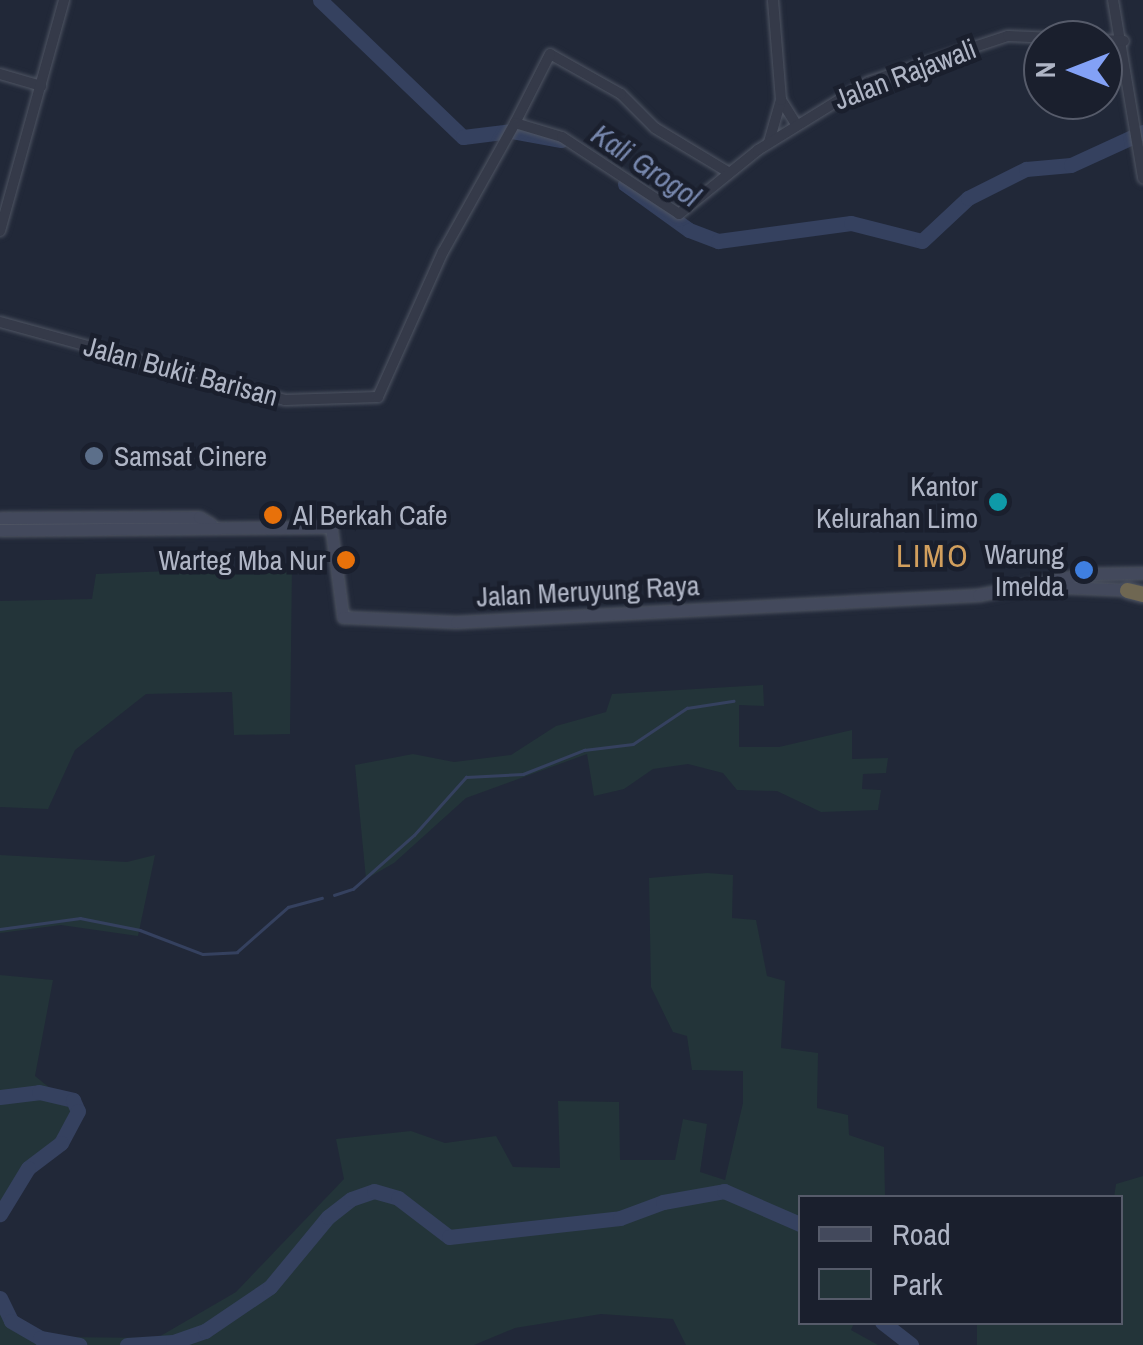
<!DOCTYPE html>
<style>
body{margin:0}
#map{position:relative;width:1143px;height:1345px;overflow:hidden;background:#212838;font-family:"Archivo Narrow",sans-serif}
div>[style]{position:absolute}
.green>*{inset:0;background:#233439}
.stream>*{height:2.5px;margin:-1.25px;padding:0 1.25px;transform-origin:1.25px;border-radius:1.25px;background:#35415f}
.river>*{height:15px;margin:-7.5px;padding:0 7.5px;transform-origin:7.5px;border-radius:7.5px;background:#35415f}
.roads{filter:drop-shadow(0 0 2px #4f5563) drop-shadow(0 0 2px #4f5563)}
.tertiary>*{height:10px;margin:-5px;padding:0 5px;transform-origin:5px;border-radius:5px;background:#353a49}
.secondary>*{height:11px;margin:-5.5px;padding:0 5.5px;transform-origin:5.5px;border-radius:5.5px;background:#43495c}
.motorway>*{height:15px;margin:-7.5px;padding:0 7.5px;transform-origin:7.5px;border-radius:7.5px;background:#6f6752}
.dots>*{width:28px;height:28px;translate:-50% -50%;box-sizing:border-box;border:5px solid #1a1f2d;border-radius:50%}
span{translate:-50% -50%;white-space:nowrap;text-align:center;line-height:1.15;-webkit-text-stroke:9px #1a1f2d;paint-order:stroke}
.street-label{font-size:28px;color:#afb5c5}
.poi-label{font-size:28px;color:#afb5c5}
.left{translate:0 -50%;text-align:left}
.right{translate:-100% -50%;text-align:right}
.water-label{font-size:30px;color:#7787ad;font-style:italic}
.quarter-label{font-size:32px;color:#d29f5d;letter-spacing:2.5px}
.legend{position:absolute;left:798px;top:1195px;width:325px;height:130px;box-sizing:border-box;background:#1a1f2d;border:2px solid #565b6a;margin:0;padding:12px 18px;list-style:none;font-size:30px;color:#afb5c5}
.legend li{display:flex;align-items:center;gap:20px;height:50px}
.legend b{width:50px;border:2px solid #565b6a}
.north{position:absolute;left:1023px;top:20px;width:100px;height:100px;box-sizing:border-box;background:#1a1f2d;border:2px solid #565b6a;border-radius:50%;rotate:270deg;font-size:28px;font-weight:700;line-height:40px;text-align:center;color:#afb5c5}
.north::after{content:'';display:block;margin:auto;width:35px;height:45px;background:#83a1f6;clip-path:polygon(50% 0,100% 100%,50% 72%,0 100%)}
</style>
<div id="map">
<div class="green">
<div style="clip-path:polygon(292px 566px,290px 734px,234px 735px,232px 692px,146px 694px,75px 750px,48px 809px,0 807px,0 601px,92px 599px,96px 574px)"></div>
<div style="clip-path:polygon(763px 685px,764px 706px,739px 705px,739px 747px,779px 747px,852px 730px,852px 759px,888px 758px,886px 773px,863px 774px,862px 789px,881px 790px,878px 810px,821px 812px,777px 791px,737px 790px,723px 773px,688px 764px,653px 769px,624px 789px,594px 796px,587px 754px,466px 798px,394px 863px,366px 879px,355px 765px,413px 754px,454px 762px,511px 755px,556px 726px,606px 712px,612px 694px)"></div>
<div style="clip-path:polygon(0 855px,127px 862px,155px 855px,138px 936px,61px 925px,0 933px)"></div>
<div style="clip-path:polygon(707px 873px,733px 875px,732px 918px,756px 920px,767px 976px,785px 981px,781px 1048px,818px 1053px,817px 1108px,848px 1115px,849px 1135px,884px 1147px,885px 1197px,800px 1198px,800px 1322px,854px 1323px,851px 1330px,878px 1345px,686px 1345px,673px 1319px,601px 1314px,515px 1328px,474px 1345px,0 1345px,0 1305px,11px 1320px,56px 1337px,157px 1338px,236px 1292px,344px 1179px,336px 1139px,411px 1131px,445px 1143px,496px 1136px,513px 1167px,560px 1168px,558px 1101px,619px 1102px,620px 1160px,675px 1160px,683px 1119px,707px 1124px,700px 1172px,725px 1180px,743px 1103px,743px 1071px,692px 1070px,687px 1036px,673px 1032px,651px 987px,649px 878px)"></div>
<div style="clip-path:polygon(0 975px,53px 980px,35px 1076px,72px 1106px,57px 1145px,0 1204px)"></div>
<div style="clip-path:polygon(1143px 1176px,1143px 1345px,977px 1345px,977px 1323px,1120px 1322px,1120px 1198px,1114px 1197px,1116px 1184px)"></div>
</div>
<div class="stream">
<div style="left:334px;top:895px;width:20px;rotate:-18deg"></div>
<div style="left:353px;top:889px;width:81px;rotate:-41.5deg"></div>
<div style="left:414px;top:835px;width:78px;rotate:-48.1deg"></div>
<div style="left:466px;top:777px;width:57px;rotate:-3deg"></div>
<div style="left:523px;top:774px;width:66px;rotate:-21.5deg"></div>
<div style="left:584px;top:750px;width:49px;rotate:-7deg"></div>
<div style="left:633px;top:744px;width:65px;rotate:-33.7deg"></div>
<div style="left:687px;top:708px;width:47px;rotate:-8.7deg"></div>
<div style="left:0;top:929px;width:81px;rotate:-7.8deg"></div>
<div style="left:80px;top:918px;width:61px;rotate:11.3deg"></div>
<div style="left:140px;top:930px;width:67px;rotate:20.9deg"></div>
<div style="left:203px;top:954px;width:34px;rotate:-3deg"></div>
<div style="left:237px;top:952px;width:68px;rotate:-41.4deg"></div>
<div style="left:288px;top:907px;width:35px;rotate:-15deg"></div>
</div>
<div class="river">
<div style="left:320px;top:0;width:198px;rotate:43.8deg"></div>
<div style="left:463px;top:137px;width:49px;rotate:-7deg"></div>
<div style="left:512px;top:131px;width:50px;rotate:10.4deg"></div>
<div style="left:625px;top:184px;width:79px;rotate:35.7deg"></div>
<div style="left:689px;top:230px;width:31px;rotate:21deg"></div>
<div style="left:718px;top:241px;width:134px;rotate:-7.7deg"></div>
<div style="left:851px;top:223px;width:73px;rotate:14.2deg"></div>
<div style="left:922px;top:241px;width:63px;rotate:-43.1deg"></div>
<div style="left:968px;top:198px;width:65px;rotate:-26.6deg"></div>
<div style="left:1026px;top:169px;width:45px;rotate:-5.1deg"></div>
<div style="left:1071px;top:165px;width:79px;rotate:-24.6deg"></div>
<div style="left:0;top:1097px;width:39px;rotate:-7deg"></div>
<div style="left:39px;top:1092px;width:35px;rotate:13deg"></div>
<div style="left:73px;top:1100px;width:12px;rotate:66deg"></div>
<div style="left:78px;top:1111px;width:36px;rotate:118deg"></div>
<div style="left:61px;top:1143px;width:41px;rotate:142.9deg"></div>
<div style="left:28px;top:1168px;width:54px;rotate:121.3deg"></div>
<div style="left:0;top:1298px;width:25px;rotate:64deg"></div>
<div style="left:11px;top:1321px;width:34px;rotate:30deg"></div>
<div style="left:40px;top:1338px;width:40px;rotate:10deg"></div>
<div style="left:882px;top:1322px;width:37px;rotate:38deg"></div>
<div style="left:127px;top:1345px;width:46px;rotate:-3.7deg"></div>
<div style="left:173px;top:1342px;width:34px;rotate:-19deg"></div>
<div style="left:205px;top:1331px;width:78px;rotate:-34.1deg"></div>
<div style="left:270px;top:1287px;width:91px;rotate:-50.4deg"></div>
<div style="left:328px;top:1217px;width:29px;rotate:-38deg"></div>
<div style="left:351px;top:1199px;width:24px;rotate:-19deg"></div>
<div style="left:374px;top:1191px;width:25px;rotate:16deg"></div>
<div style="left:398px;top:1198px;width:64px;rotate:37.4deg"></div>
<div style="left:449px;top:1237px;width:172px;rotate:-6.3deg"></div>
<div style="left:620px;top:1218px;width:46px;rotate:-20.4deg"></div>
<div style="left:663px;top:1202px;width:62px;rotate:-10.2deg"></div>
<div style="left:724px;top:1191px;width:83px;rotate:23.5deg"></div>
</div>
<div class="roads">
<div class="tertiary">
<div style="left:1113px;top:0;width:181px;rotate:80.4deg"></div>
<div style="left:0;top:74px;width:43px;rotate:16.3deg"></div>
<div style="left:781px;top:100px;width:28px;rotate:58deg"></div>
<div style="left:769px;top:142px;width:44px;rotate:-74.1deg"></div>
<div style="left:781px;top:100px;width:100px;rotate:-94.6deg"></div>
<div style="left:728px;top:172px;width:85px;rotate:-148.9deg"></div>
<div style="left:655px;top:128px;width:48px;rotate:-135deg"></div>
<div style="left:621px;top:94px;width:81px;rotate:-150.6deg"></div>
<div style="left:550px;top:54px;width:77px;rotate:116.9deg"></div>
<div style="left:515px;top:123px;width:49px;rotate:16.6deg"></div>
<div style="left:562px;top:137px;width:140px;rotate:33.3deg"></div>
<div style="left:679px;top:214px;width:102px;rotate:-39deg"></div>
<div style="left:758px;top:150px;width:129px;rotate:-31.7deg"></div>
<div style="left:868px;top:82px;width:147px;rotate:-18.2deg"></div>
<div style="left:1008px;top:36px;width:116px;rotate:2.5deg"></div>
<div style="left:0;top:231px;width:240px;rotate:-74.5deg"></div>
<div style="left:0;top:322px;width:295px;rotate:15.3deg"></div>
<div style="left:285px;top:400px;width:93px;rotate:-1.8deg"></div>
<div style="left:378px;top:397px;width:159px;rotate:-65.9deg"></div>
<div style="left:443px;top:252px;width:145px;rotate:-60.8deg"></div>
</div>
<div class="secondary">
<div style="left:0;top:518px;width:199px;rotate:-0.3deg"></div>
<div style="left:199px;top:517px;width:14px;rotate:30deg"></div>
<div style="left:0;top:530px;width:331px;rotate:-0.5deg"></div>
<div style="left:331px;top:527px;width:91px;rotate:82.4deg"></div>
<div style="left:343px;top:617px;width:113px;rotate:2.5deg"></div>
<div style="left:456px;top:622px;width:523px;rotate:-2.96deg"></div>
<div style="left:978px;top:595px;width:110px;rotate:-11deg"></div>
<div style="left:1086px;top:574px;width:57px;rotate:-1deg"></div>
<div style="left:1059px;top:587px;width:72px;rotate:2.4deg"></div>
</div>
<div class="motorway">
<div style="left:1127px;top:590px;width:16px;rotate:14deg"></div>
</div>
</div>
<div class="dots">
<div style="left:94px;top:456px;background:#5c6f8a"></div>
<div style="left:998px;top:502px;background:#0f9aa8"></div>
<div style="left:273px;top:515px;background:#e8710a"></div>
<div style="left:346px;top:560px;background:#e8710a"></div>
<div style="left:1084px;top:570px;background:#3f7fe0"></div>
</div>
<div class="street-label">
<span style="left:905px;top:74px;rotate:-21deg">Jalan Rajawali</span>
<span style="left:181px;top:371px;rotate:15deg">Jalan Bukit Barisan</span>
<span style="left:588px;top:591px;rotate:-3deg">Jalan Meruyung Raya</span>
</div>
<div class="poi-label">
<span class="left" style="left:114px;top:456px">Samsat Cinere</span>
<span class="right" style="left:978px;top:502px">Kantor<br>Kelurahan Limo</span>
<span class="left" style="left:293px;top:515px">Al Berkah Cafe</span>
<span class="right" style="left:1064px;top:570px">Warung<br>Imelda</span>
<span class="right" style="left:326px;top:560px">Warteg Mba Nur</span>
</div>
<div class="water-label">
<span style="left:646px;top:165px;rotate:34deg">Kali Grogol</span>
</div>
<div class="quarter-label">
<span style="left:933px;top:556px">LIMO</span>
</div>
<ul class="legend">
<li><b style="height:12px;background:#43495c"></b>Road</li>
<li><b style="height:28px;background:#233439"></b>Park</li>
</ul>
<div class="north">N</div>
</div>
